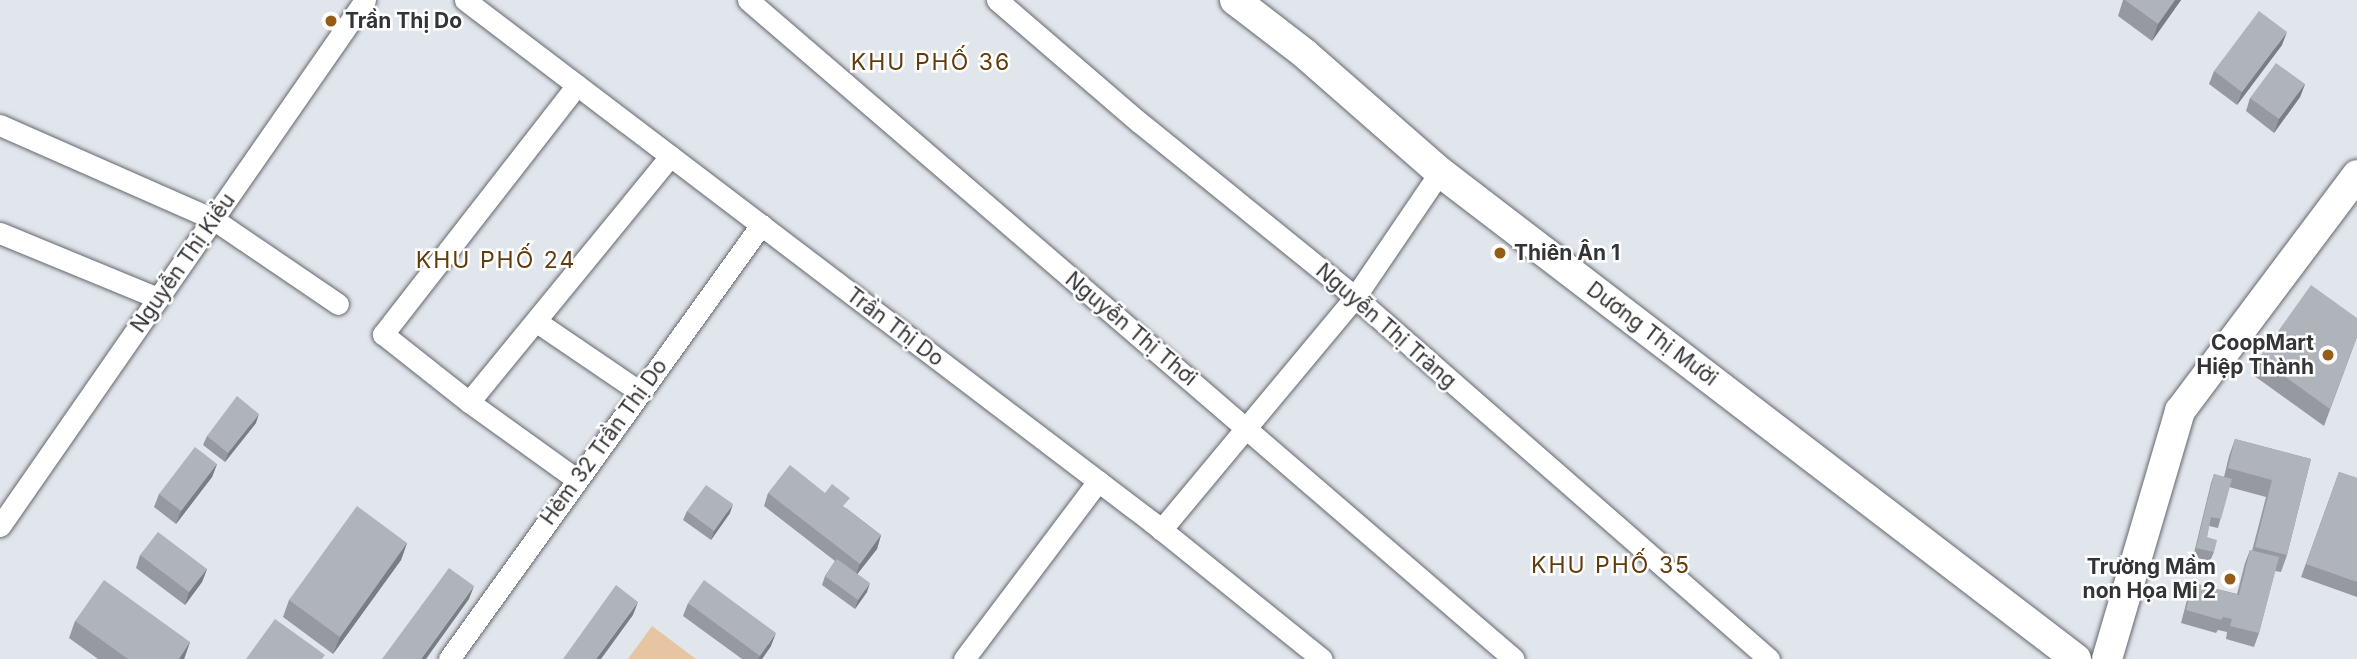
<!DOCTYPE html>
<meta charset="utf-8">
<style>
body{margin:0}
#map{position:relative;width:2357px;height:659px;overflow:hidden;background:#e1e6ed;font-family:Inter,sans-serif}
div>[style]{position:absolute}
.green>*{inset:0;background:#e7c4a2}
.roads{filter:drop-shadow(0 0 2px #64686e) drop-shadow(0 0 2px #64686e)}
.street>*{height:21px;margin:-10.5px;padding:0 10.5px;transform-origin:10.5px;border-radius:10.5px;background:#fff}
.secondary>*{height:30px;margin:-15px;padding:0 15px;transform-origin:15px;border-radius:15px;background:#fff}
.wall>*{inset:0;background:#969aa0}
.shaded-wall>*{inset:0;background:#7a7d82}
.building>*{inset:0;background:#afb3ba}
.dots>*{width:19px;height:19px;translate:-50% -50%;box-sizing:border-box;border:4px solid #fff;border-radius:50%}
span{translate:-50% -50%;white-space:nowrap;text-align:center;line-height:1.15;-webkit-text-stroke:5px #fff;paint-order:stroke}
.poi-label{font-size:21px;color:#333437;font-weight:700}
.left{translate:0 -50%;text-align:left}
.right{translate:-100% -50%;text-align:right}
.street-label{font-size:21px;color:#333437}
.neighbourhood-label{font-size:23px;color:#623b0b;letter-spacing:2px}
</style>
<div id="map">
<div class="green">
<div style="clip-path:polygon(652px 626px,696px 659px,628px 659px)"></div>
</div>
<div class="roads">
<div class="street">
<div style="left:465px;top:0;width:863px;rotate:37.23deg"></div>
<div style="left:1152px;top:522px;width:218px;rotate:38.9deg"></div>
<div style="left:748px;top:0;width:1010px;rotate:40.71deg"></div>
<div style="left:997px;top:0;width:187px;rotate:40.7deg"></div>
<div style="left:1139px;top:122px;width:278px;rotate:39deg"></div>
<div style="left:1355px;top:297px;width:550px;rotate:41.17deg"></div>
<div style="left:577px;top:85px;width:316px;rotate:127.9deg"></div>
<div style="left:383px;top:334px;width:110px;rotate:38.3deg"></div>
<div style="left:469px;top:402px;width:318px;rotate:-50.7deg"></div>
<div style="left:0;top:125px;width:233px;rotate:23.8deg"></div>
<div style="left:213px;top:219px;width:151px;rotate:34.2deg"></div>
<div style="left:0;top:233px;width:171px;rotate:22.4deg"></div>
<div style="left:537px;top:322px;width:125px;rotate:34.2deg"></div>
<div style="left:469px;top:402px;width:132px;rotate:35.7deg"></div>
<div style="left:0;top:526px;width:640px;rotate:-55.24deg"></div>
<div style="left:1161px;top:530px;width:303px;rotate:-50.2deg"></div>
<div style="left:1355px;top:297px;width:151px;rotate:-55.8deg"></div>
<div style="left:449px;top:659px;width:535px;rotate:-54.29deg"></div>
<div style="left:964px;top:659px;width:223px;rotate:-53deg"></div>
</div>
<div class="secondary">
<div style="left:1235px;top:0;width:88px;rotate:37.6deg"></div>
<div style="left:1305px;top:54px;width:179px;rotate:41.2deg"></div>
<div style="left:1440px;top:172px;width:801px;rotate:37.44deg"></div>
<div style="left:2107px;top:659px;width:259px;rotate:-73.6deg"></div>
<div style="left:2180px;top:411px;width:295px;rotate:-53.1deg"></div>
</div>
</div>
<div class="wall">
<div style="clip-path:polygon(2123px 0,2181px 0,2152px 41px,2118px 16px)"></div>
<div style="clip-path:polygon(2282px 45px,2237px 105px,2209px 84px,2214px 71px)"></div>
<div style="clip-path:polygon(2305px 84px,2300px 97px,2274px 133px,2246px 111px,2250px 98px)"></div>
<div style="clip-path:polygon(2357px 337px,2324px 426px,2253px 375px,2259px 358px)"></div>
<div style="clip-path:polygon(256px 423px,225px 462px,203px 445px,207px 436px)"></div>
<div style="clip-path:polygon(2235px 439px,2311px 459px,2287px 555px,2281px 572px,2275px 571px,2259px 633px,2254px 647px,2226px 639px,2227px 632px,2218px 630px,2216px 633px,2181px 623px,2188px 596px,2193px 583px,2237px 594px,2245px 563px,2250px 550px,2252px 551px,2266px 497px,2229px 487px,2218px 528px,2209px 526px,2207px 537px,2214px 552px,2210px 561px,2193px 557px,2211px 483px,2214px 474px,2224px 477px,2229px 456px)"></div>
<div style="clip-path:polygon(217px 464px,212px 477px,176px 524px,154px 507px,159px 494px)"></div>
<div style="clip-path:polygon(2339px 472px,2357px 478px,2357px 597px,2301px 577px)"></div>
<div style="clip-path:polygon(768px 493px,846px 508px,881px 535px,877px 549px,857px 574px,867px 592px,855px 609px,822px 585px,825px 576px,835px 561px,764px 506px)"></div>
<div style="clip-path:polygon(687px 511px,730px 513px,711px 540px,683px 520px)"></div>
<div style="clip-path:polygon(407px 543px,401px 560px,333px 654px,283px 617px,289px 600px)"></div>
<div style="clip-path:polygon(140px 555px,207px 569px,202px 582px,185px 605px,136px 568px)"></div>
<div style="clip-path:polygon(688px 603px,771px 646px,762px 659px,742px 659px,683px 616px)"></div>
<div style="clip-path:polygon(75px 621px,190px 642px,184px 659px,98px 659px,69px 638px)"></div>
</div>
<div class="shaded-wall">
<div style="clip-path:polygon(2175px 0,2181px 0,2152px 41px,2158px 24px)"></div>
<div style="clip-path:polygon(2287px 32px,2282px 45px,2237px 105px,2242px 92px)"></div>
<div style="clip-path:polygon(2305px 84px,2300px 97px,2274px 133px,2279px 119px)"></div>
<div style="clip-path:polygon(259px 414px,256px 423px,225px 462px,228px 453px)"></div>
<div style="clip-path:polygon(217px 464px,212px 477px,176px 524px,181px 511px)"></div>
<div style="clip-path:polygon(733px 504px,730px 513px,711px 540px,714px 531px)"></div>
<div style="clip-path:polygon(881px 535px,877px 549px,855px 577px,860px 564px)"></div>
<div style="clip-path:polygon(407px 543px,401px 560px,333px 654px,340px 637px)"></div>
<div style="clip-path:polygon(207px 569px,202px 582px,185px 605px,189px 592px)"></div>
<div style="clip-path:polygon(870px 583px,867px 592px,855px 609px,858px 600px)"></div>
<div style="clip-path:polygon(474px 586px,469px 599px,426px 659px,421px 659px)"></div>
<div style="clip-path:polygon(638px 602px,633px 615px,601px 659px,596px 659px)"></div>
<div style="clip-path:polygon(776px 633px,771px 646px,762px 659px,758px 659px,760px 656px)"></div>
<div style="clip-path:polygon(190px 642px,184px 659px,179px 659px)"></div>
</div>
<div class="building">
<div style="clip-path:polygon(2125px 0,2175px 0,2158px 24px)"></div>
<div style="clip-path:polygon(2259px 11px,2287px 32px,2242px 92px,2214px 71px)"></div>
<div style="clip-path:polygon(2276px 63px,2305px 84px,2279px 119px,2250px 98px)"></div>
<div style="clip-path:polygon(2311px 285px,2357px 318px,2357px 337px,2330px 409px,2259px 358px)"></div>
<div style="clip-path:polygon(237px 396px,259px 414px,228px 453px,207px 436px)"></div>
<div style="clip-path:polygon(2235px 439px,2311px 459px,2287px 555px,2255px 547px,2272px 480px,2228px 468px)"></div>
<div style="clip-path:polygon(195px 447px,217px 464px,181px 511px,159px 494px)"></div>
<div style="clip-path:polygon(790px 465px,825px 493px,832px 484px,850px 498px,843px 506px,881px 535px,860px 564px,768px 493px)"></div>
<div style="clip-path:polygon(2339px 472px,2357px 478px,2357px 582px,2306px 564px)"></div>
<div style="clip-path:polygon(2214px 474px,2232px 479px,2221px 519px,2211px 517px,2207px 537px,2217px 540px,2214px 552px,2196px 548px)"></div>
<div style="clip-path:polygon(706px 485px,733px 504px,714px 531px,687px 511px)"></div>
<div style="clip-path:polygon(357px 506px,407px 543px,340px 637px,289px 600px)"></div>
<div style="clip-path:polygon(158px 532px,207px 569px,189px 592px,140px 555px)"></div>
<div style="clip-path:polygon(2250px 550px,2279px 557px,2259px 633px,2230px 626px,2232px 619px,2223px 617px,2221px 620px,2186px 610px,2193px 583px,2239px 595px)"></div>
<div style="clip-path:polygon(837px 559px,870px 583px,858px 600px,825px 576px)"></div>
<div style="clip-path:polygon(449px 568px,474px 586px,421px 659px,382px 659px)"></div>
<div style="clip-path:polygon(104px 580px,190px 642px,179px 659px,128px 659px,75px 621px)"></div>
<div style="clip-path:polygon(704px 580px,776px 633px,760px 656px,688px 603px)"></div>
<div style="clip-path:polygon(616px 585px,638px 602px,596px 659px,563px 659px)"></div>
<div style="clip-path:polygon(275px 619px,325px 655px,322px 659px,246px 659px)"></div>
</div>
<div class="dots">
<div style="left:331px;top:21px;background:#945d17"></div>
<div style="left:1500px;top:253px;background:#945d17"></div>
<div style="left:2328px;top:355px;background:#945d17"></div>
<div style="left:2230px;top:579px;background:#945d17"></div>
</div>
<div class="poi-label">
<span class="left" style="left:345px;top:21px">Trần Thị Do</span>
<span class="left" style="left:1514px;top:253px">Thiên Ân 1</span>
<span class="right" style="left:2314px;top:355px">CoopMart<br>Hiệp Thành</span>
<span class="right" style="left:2216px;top:579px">Trường Mầm<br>non Họa Mi 2</span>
</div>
<div class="street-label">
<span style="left:183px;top:263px;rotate:-55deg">Nguyễn Thị Kiểu</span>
<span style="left:1386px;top:326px;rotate:41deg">Nguyễn Thị Tràng</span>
<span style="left:895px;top:327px;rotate:37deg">Trần Thị Do</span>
<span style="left:1131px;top:329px;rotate:40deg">Nguyễn Thị Thơi</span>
<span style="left:1652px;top:334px;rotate:37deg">Dương Thị Mười</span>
<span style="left:604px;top:442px;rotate:-54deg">Hẻm 32 Trần Thị Do</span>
</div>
<div class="neighbourhood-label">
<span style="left:931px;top:62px">KHU PHỐ 36</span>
<span style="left:496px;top:260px">KHU PHỐ 24</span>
<span style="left:1611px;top:565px">KHU PHỐ 35</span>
</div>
</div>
